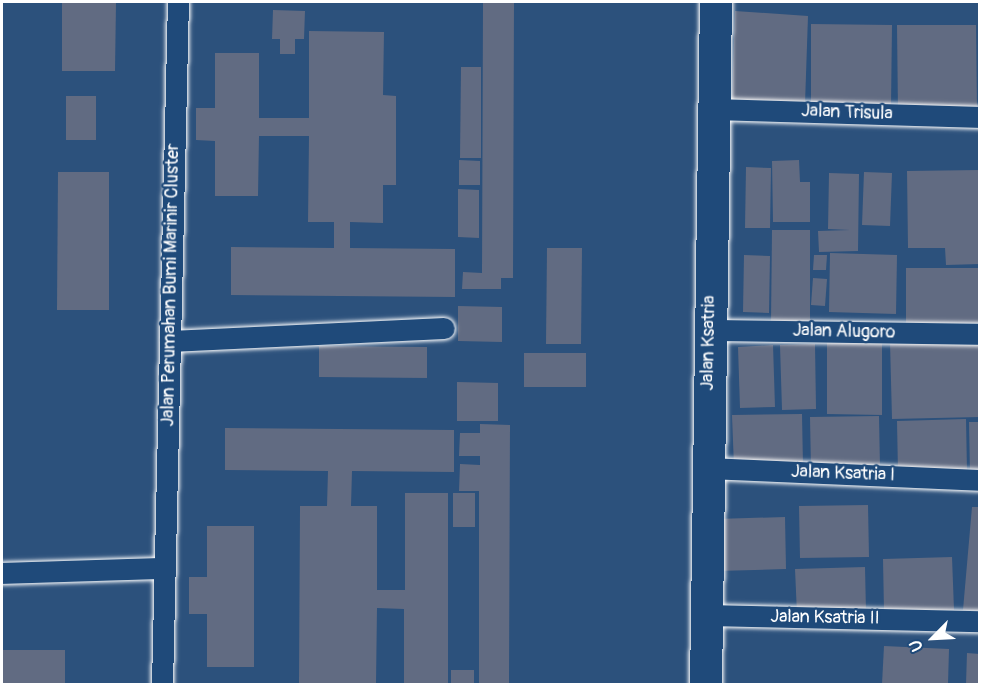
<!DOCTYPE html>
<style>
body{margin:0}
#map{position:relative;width:981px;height:686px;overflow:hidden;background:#2c517c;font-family:Pangolin,sans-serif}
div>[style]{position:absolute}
.building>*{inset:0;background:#616b82}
.roads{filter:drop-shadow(0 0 2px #fff) drop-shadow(0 0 2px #fff)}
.street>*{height:21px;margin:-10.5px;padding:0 10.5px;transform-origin:10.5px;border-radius:10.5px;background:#1f4a7a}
.secondary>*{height:32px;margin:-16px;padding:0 16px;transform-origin:16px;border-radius:16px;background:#1f4a7a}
span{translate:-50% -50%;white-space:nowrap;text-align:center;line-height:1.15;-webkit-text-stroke:4.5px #1f4a7a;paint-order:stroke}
.street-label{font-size:18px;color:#fff}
.frame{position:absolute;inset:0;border:3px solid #fff;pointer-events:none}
.north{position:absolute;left:903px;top:608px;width:60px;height:60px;-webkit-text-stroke:4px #1f4a7a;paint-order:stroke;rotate:246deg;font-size:16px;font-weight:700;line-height:24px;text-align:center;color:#fff}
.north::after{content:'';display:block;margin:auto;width:21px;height:27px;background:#fff;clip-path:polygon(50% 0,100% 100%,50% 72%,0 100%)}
</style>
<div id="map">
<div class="building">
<div style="clip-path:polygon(62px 2px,116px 2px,115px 71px,62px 71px)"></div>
<div style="clip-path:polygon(483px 2px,514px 2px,513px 278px,501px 278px,501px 289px,462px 289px,463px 272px,482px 273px)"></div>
<div style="clip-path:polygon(273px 10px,305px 11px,304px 39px,295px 39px,295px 54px,280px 54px,280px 39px,272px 39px)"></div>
<div style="clip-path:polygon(735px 11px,808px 16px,805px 104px,732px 99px)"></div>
<div style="clip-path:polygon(811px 24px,892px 25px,891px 106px,811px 106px)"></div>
<div style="clip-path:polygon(897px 25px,976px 25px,977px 112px,898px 113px)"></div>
<div style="clip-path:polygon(309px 31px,384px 32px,383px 95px,396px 96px,396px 185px,383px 185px,383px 223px,350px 222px,350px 248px,455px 249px,455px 297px,231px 295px,231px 247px,334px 248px,334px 222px,308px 222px,309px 136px,259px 136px,258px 196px,215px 196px,215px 141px,196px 140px,196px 108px,215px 108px,215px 53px,259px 53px,259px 118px,309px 118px)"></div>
<div style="clip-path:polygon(461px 67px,481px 67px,481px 158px,460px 158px)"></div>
<div style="clip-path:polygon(66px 96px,96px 96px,96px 140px,66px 140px)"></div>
<div style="clip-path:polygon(459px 160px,480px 161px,480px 185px,459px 185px)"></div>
<div style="clip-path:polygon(799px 160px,800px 182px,810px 182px,810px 222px,773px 222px,772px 161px)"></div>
<div style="clip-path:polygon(746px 167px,771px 168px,770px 228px,745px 228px)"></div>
<div style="clip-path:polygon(980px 170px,980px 264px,946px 265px,945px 248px,908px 248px,907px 171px)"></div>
<div style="clip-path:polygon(58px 172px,109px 172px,109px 310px,57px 310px)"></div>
<div style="clip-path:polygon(864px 172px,892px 173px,890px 226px,862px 225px)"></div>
<div style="clip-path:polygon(829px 173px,859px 174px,858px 251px,819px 252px,818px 231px,850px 230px,828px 229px)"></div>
<div style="clip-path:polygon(458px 189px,479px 190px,479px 238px,458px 237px)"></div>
<div style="clip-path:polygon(772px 230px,810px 230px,810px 323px,771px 323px)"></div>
<div style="clip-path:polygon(547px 248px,582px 248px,581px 344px,546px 344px)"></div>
<div style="clip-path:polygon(830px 253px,897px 255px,896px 314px,829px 312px)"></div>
<div style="clip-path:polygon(744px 255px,770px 256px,769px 313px,743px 312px)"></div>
<div style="clip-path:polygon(814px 255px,827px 255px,826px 270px,813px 270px)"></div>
<div style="clip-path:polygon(906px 268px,980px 268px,980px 323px,906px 324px)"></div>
<div style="clip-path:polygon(813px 278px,827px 279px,825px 306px,811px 305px)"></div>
<div style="clip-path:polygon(458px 306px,502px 307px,502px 342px,458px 341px)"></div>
<div style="clip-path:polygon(827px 341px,882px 341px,882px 415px,827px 414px)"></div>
<div style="clip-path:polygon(980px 341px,980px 417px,892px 419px,890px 342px)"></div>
<div style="clip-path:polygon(815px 344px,816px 409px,782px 410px,780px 345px)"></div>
<div style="clip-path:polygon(773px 345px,775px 407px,740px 408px,738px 347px)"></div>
<div style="clip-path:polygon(319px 346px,427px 347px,427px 378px,319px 377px)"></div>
<div style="clip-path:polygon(524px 353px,586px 353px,586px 387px,524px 387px)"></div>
<div style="clip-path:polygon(457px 382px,498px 383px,498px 421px,457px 421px)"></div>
<div style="clip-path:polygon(802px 414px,803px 466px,734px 467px,732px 415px)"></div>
<div style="clip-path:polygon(879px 416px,880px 468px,811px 469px,810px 417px)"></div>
<div style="clip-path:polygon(966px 419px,967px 472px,898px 473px,897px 421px)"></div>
<div style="clip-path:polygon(969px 422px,980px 422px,980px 474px,970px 474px)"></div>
<div style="clip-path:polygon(480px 424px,510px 425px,509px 684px,479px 684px,479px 491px,459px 491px,460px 464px,480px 465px,480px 456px,459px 456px,460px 433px,480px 433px)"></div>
<div style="clip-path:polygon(225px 428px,454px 430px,454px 472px,352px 471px,351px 506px,377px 506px,377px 590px,405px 590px,405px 493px,448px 493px,448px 684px,404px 684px,404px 609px,377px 608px,376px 684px,299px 684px,300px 506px,327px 506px,328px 471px,225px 470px)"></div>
<div style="clip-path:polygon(453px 493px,475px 493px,475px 527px,453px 527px)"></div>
<div style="clip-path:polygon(868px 505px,869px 557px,800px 558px,799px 506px)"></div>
<div style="clip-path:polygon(972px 507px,980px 507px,980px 611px,963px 610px)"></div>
<div style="clip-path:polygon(785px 517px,786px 569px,717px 571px,716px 519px)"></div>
<div style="clip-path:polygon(207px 526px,254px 526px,254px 667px,207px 667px,207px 614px,189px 614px,189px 577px,207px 577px)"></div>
<div style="clip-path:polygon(952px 557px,954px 610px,884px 611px,883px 559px)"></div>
<div style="clip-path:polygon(865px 567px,866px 612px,797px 614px,795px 569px)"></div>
<div style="clip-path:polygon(884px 646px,949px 649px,948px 684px,882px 684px)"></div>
<div style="clip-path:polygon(2px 650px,65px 650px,65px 684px,2px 684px)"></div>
<div style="clip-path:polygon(967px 653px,980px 654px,980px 684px,966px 684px)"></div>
<div style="clip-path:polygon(451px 670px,474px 670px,474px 684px,451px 684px)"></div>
</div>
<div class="roads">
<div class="street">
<div style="left:715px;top:109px;width:265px;rotate:1.7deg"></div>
<div style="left:709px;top:330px;width:271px;rotate:0.8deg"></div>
<div style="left:170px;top:341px;width:274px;rotate:-2.7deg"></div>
<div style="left:707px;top:468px;width:273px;rotate:2.5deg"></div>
<div style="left:2px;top:573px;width:163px;rotate:-1.8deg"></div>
<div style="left:707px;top:615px;width:273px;rotate:1.3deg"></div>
<div style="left:162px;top:684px;width:682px;rotate:-88.66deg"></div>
</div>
<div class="secondary">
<div style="left:706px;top:684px;width:682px;rotate:-89.16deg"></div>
</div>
</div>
<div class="street-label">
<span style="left:847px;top:113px;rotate:2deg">Jalan Trisula</span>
<span style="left:171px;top:285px;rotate:-89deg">Jalan Perumahan Bumi Marinir Cluster</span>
<span style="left:844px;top:332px;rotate:1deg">Jalan Alugoro</span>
<span style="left:709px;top:343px;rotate:-89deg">Jalan Ksatria</span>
<span style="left:843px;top:474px;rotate:2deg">Jalan Ksatria I</span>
<span style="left:825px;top:618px;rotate:1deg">Jalan Ksatria II</span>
</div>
<div class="frame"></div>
<div class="north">U</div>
</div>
